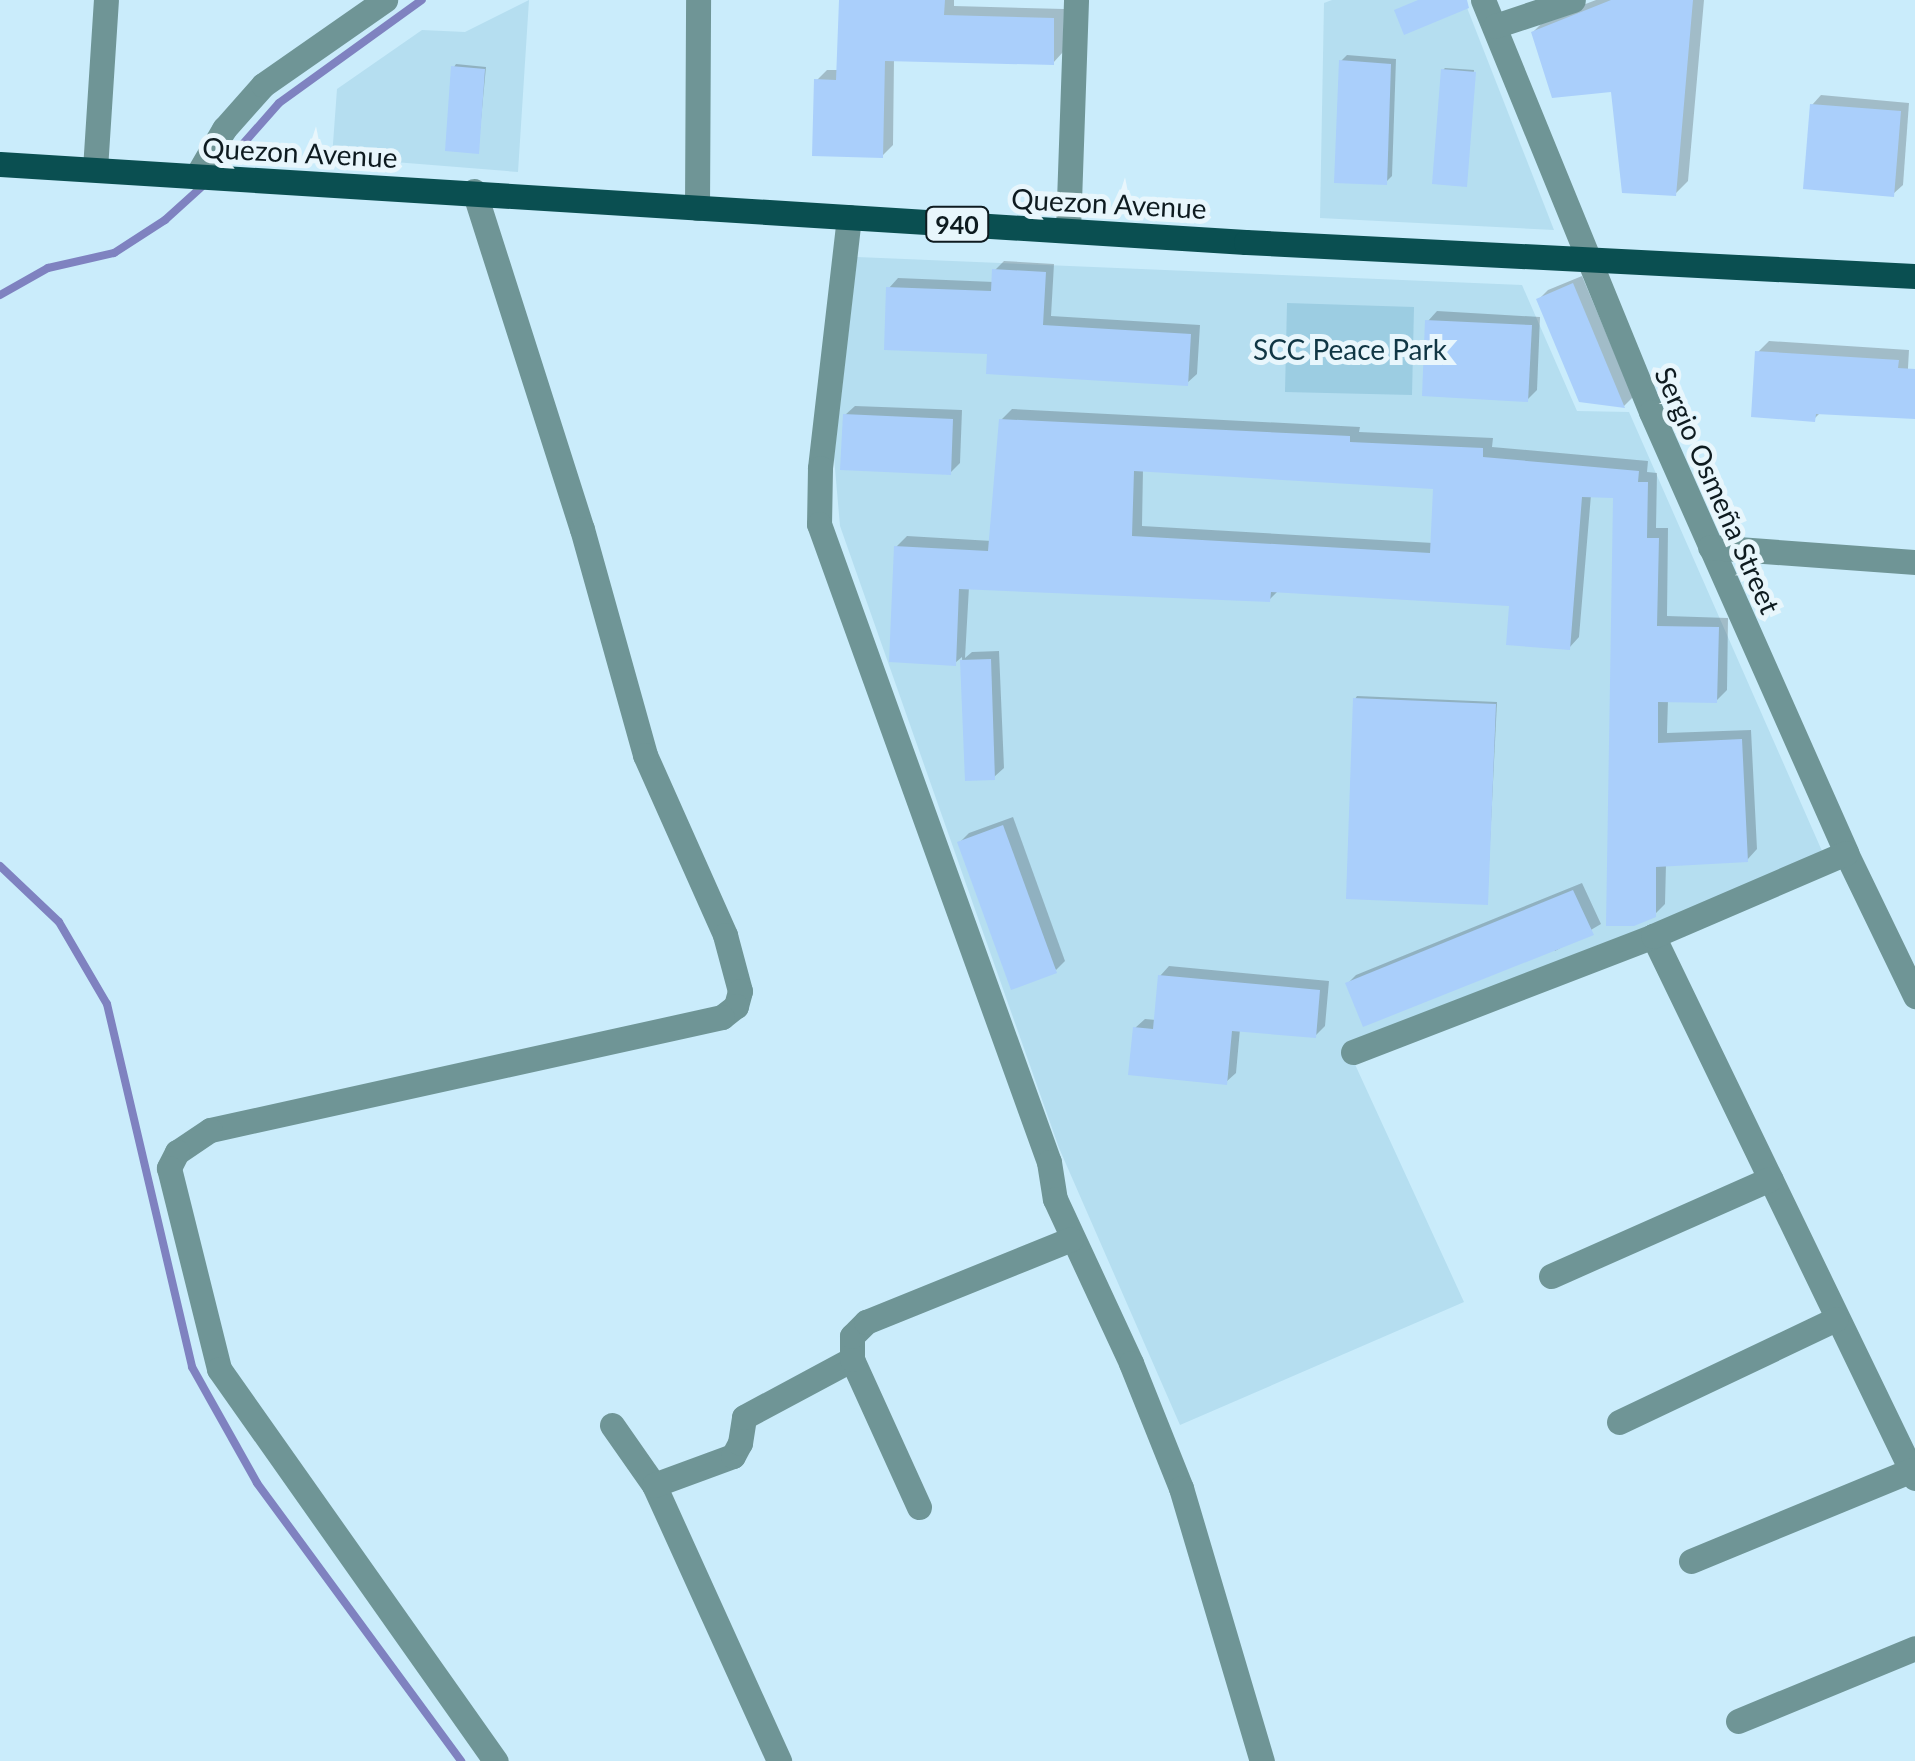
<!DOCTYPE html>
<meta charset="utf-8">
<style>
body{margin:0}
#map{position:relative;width:1915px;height:1761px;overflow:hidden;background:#caecfb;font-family:Lato,sans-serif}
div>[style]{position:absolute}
.built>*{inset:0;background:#b5def0}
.green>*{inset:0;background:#9ccde2}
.shadow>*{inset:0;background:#0003}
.stream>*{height:8px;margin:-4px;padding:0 4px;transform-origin:4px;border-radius:4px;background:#7f82c0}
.building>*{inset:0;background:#aacffb}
.minor>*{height:25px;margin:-12.5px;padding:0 12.5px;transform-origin:12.5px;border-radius:12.5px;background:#6f9596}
.major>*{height:25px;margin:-12.5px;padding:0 12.5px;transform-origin:12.5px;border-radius:12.5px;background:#0a4f51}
span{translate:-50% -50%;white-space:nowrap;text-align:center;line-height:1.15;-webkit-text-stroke:10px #e8f6fc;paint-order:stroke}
.shield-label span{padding:2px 8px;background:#e8f6fc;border:2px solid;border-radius:8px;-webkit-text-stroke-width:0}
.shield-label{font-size:25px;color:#0e1b20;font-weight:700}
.street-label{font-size:28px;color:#0e1b20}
.park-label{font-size:28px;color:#103644}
</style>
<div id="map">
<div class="built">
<div style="clip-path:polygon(529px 0,518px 172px,332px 157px,337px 89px,422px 30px,465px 32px)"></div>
<div style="clip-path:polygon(1332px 0,1464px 0,1554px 230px,1320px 218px,1324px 3px)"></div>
<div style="clip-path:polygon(857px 257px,1522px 285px,1577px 411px,1629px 412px,1822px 851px,1627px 936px,1347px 1047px,1464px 1302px,1180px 1425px,1059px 1148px,840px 526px,834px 457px)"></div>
</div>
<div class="green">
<div style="clip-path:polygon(1287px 303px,1414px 307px,1412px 395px,1285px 392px)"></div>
</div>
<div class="shadow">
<div style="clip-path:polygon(841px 0,954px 0,954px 6px,1064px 9px,1063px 52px,1053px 63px,894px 59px,893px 145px,882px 156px,817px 80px,827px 70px,839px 70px)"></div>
<div style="clip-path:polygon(1596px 0,1704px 0,1688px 181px,1675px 194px,1613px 89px,1533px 32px,1546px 19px)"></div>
<div style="clip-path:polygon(1347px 55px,1396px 59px,1392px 176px,1386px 182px,1341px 61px)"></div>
<div style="clip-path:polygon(456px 64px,486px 67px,478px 151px,454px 67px)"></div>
<div style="clip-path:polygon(1445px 68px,1474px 70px,1465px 184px,1443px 70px)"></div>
<div style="clip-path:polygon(1821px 95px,1909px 103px,1903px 185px,1893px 194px,1812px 105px)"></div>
<div style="clip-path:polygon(1004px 261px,1054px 264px,1051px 316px,1200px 325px,1197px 374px,1187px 383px,990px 352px,889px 288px,898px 278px,994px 282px,995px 270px)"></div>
<div style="clip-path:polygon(1582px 276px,1633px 397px,1624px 406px,1581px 399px,1539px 299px,1548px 290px)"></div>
<div style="clip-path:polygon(1437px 311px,1540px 317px,1537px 390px,1528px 399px,1428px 321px)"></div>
<div style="clip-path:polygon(1769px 341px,1909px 350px,1906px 404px,1822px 411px,1814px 419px,1758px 352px)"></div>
<div style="clip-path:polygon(855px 406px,962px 410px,960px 463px,950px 473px,845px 415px)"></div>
<div style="clip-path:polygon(evenodd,1012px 409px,1360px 427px,1359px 432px,1493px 438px,1492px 447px,1648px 461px,1647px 472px,1657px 473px,1656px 528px,1668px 528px,1667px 616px,1728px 618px,1727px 690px,1716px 701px,1668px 700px,1667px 733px,1751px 730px,1757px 849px,1747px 860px,1666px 864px,1665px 904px,1654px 915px,1616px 496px,1591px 495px,1579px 637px,1569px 648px,1512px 604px,1279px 590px,1269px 600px,969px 587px,965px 658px,972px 652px,999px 651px,1004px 768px,994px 777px,967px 778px,962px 657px,955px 663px,896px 547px,907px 536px,992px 541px,1001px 420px,1012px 409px,1143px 469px,1435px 487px,1433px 543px,1142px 526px,1143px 469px)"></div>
<div style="clip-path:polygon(1357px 696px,1497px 702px,1487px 902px,1355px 699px)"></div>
<div style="clip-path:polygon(1013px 817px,1065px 961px,1056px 970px,960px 842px,969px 833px)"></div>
<div style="clip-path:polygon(1582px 883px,1601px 924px,1555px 951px,1553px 947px,1348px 983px,1356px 975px)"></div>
<div style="clip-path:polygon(1169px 966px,1329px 981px,1325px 1026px,1315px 1036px,1240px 1029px,1236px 1073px,1226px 1082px,1135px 1028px,1145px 1019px,1156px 1020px,1160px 976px)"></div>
</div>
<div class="stream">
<div style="left:220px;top:170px;width:89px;rotate:-48.6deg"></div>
<div style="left:279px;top:103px;width:176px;rotate:-35.8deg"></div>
<div style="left:0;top:295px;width:55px;rotate:-29.4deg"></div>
<div style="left:48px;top:268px;width:68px;rotate:-12.8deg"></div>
<div style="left:114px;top:253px;width:61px;rotate:-32.9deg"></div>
<div style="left:165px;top:220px;width:55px;rotate:-42.1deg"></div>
<div style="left:0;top:866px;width:81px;rotate:43.5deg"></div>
<div style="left:59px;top:922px;width:95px;rotate:59.7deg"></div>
<div style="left:107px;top:1004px;width:373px;rotate:76.8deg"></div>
<div style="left:192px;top:1367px;width:133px;rotate:60.7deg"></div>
<div style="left:257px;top:1483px;width:345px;rotate:53.7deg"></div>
</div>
<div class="building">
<div style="clip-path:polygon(839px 0,945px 0,944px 15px,1054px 18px,1054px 65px,885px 61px,883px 158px,812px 156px,814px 79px,836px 80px)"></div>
<div style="clip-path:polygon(1418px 0,1467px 0,1469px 8px,1404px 35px,1394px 10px)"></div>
<div style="clip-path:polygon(1611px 0,1693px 0,1676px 196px,1622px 193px,1611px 92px,1552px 98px,1531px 32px)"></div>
<div style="clip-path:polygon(1339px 60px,1391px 64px,1387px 185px,1334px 183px)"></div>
<div style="clip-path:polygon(451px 66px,485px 69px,479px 154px,445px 151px)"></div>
<div style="clip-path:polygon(1441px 69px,1476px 72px,1467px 187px,1432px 184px)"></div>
<div style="clip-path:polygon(1810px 104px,1901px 111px,1894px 197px,1803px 189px)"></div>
<div style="clip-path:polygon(992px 269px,1046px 272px,1043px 325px,1191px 334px,1188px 386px,986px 374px,987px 354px,884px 350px,886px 287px,991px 291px)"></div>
<div style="clip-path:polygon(1573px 283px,1625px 408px,1579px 402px,1536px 299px)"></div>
<div style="clip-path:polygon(1425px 320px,1532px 325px,1528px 402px,1422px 396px)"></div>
<div style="clip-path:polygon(1755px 351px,1899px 360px,1898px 368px,1915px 369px,1915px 419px,1816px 414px,1815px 422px,1751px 417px)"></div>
<div style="clip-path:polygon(843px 414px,953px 419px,951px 475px,840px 470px)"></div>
<div style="clip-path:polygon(evenodd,999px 419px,1350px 436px,1350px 442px,1483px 448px,1483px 457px,1639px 471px,1638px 482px,1648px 482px,1647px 538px,1659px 538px,1657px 626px,1719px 627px,1717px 703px,1658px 702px,1658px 743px,1742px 739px,1748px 862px,1656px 867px,1656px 917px,1634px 926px,1606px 926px,1613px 498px,1582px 497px,1570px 650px,1506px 645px,1509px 606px,1271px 592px,1270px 602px,959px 589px,956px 666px,889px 662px,894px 546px,988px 551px,999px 419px,1134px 471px,1433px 489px,1430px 553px,1132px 536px,1134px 471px)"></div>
<div style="clip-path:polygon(991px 659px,995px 780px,965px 781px,960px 660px)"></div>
<div style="clip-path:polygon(1353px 698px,1496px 704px,1488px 905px,1346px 899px)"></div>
<div style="clip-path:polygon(1003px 825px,1057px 973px,1011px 990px,957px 842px)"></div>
<div style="clip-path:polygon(1573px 890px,1594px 935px,1363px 1027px,1345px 983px)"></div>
<div style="clip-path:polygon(1158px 975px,1320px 990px,1316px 1038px,1232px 1031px,1227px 1085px,1128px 1075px,1133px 1027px,1153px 1029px)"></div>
</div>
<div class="minor">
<div style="left:1483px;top:0;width:445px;rotate:67.8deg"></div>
<div style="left:1651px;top:412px;width:482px;rotate:66.1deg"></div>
<div style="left:1846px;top:853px;width:159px;rotate:64.2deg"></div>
<div style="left:1495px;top:26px;width:82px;rotate:-18.4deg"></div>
<div style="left:95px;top:169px;width:169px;rotate:-86.3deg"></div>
<div style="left:196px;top:177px;width:56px;rotate:-59.7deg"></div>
<div style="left:224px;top:129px;width:59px;rotate:-48.4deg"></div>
<div style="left:263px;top:85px;width:149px;rotate:-34.9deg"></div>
<div style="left:474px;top:191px;width:355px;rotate:72.3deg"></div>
<div style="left:582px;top:529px;width:235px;rotate:74.4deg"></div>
<div style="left:645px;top:755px;width:197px;rotate:66deg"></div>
<div style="left:725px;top:935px;width:58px;rotate:75deg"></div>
<div style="left:740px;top:991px;width:16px;rotate:105deg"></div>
<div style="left:736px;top:1006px;width:18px;rotate:142deg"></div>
<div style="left:722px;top:1017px;width:524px;rotate:167.55deg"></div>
<div style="left:210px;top:1130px;width:40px;rotate:146deg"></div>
<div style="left:177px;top:1152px;width:18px;rotate:117deg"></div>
<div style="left:169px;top:1168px;width:207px;rotate:76deg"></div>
<div style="left:219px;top:1369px;width:480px;rotate:54.8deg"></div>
<div style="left:697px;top:208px;width:208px;rotate:-89.7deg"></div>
<div style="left:849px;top:217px;width:253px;rotate:96.6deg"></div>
<div style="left:820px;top:468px;width:56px;rotate:91deg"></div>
<div style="left:819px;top:524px;width:678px;rotate:70.18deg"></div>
<div style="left:1049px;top:1162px;width:37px;rotate:81deg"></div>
<div style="left:1055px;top:1199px;width:181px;rotate:65.1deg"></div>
<div style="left:1131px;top:1363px;width:135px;rotate:68.2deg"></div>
<div style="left:1181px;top:1488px;width:285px;rotate:73.5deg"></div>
<div style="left:1068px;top:230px;width:230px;rotate:-88deg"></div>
<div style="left:1710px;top:547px;width:206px;rotate:4.2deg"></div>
<div style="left:1653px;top:936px;width:602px;rotate:64.2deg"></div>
<div style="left:1353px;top:1052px;width:322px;rotate:-21.1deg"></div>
<div style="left:1653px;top:936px;width:210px;rotate:-23.3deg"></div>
<div style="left:1551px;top:1276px;width:240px;rotate:-23.9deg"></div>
<div style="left:1619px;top:1422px;width:240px;rotate:-25.4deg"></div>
<div style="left:612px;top:1425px;width:73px;rotate:55deg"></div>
<div style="left:654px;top:1485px;width:303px;rotate:65.6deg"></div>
<div style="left:654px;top:1485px;width:84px;rotate:-20.2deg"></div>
<div style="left:733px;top:1456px;width:15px;rotate:-62deg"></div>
<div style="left:740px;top:1443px;width:26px;rotate:-81deg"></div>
<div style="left:744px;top:1417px;width:123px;rotate:-28.2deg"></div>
<div style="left:919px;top:1507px;width:162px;rotate:-114.4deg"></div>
<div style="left:852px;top:1359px;width:23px;rotate:-90deg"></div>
<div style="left:852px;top:1336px;width:20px;rotate:-45deg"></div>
<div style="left:866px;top:1322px;width:221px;rotate:-22deg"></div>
<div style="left:1691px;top:1561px;width:239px;rotate:-22.4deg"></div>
<div style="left:1738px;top:1721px;width:191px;rotate:-22.4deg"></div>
</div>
<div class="major">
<div style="left:0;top:164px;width:1248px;rotate:3.58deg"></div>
<div style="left:1246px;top:242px;width:670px;rotate:2.91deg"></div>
</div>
<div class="shield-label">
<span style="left:957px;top:224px">940</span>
</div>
<div class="street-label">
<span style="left:300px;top:152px;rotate:3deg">Quezon Avenue</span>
<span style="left:1109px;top:203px;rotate:3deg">Quezon Avenue</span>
<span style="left:1718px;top:490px;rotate:66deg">Sergio Osmeña Street</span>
</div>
<div class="park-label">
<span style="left:1350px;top:349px">SCC Peace Park</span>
</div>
</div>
